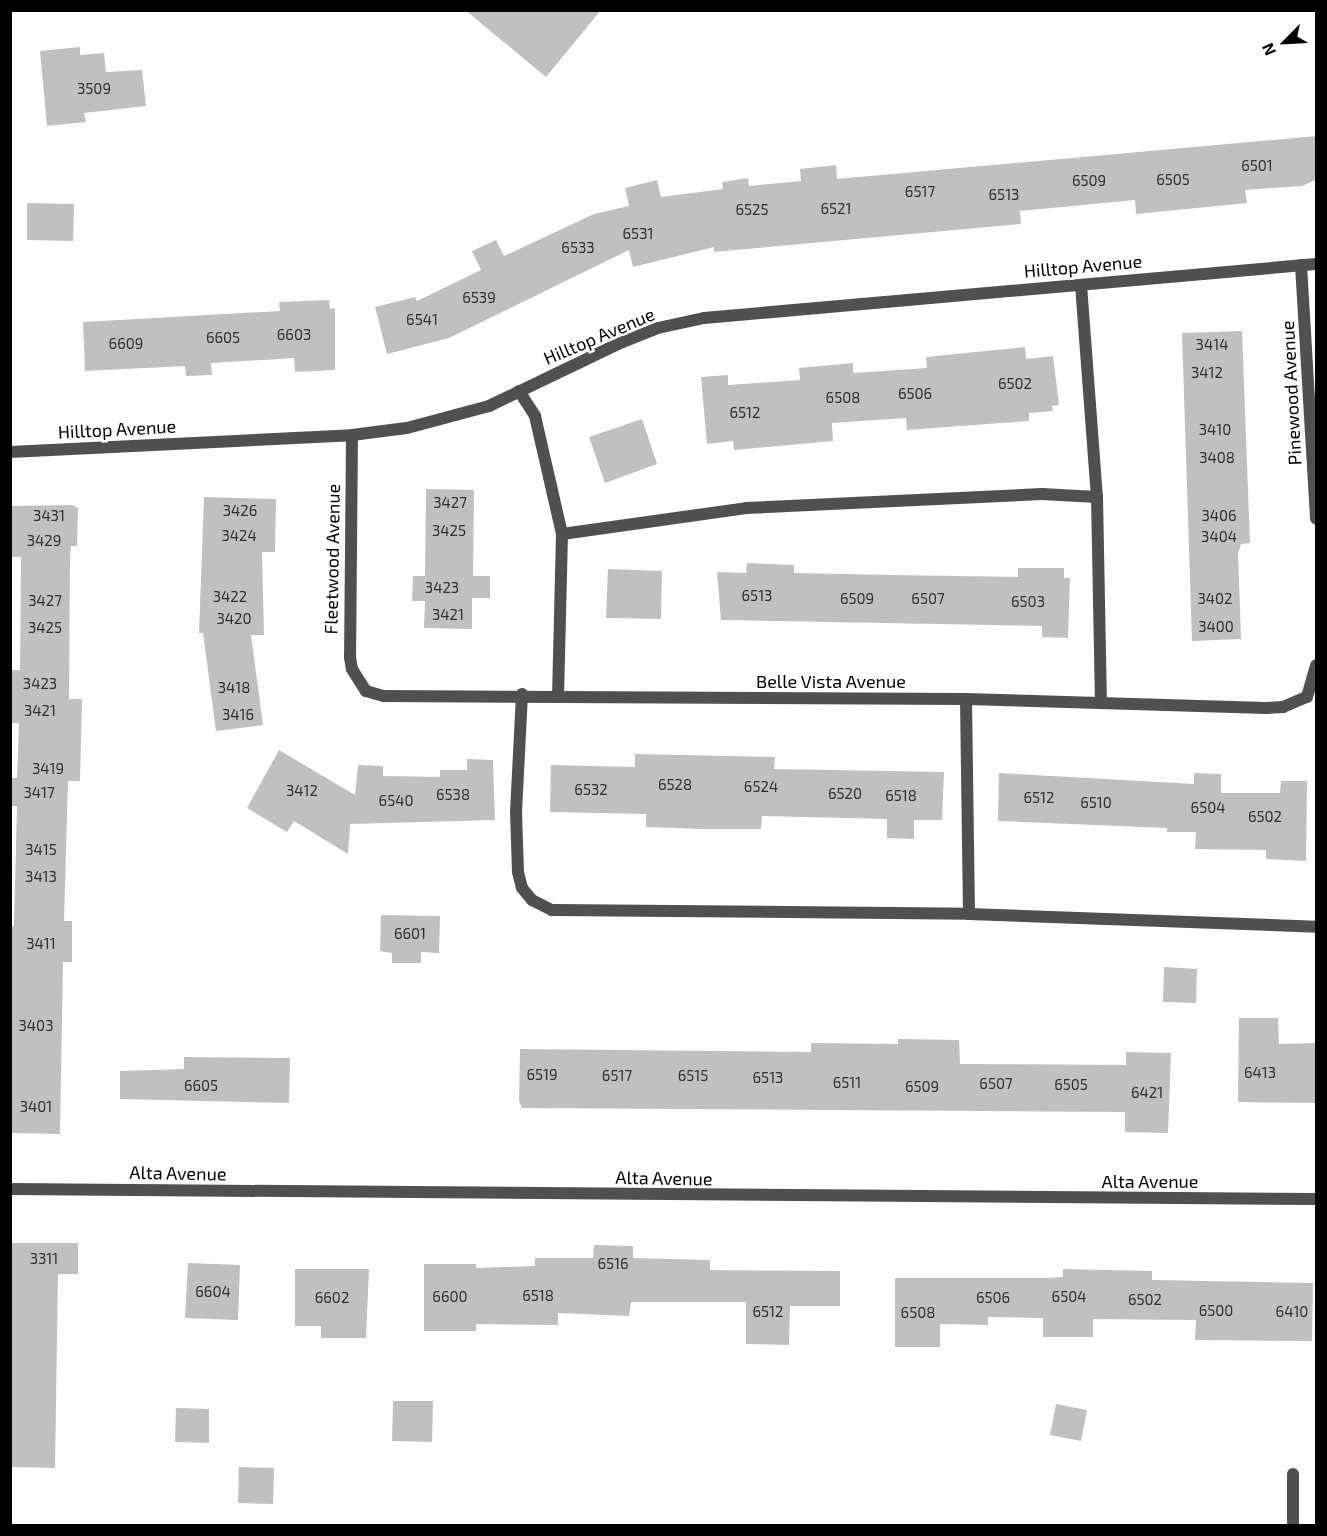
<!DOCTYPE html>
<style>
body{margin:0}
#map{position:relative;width:1327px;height:1536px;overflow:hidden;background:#fff;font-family:"Exo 2",sans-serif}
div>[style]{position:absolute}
.building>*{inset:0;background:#c0c0c0}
.lane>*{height:12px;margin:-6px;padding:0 6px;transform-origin:6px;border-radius:6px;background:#505050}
.street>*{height:12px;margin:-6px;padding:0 6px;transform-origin:6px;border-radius:6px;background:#505050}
span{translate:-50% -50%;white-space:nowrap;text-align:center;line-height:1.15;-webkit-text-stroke:5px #fff;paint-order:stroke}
.number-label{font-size:15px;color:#303030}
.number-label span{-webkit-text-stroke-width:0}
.street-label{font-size:18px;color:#000}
.frame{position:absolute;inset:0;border:12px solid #000;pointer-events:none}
.north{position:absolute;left:1255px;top:12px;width:60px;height:60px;-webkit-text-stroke:4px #fff;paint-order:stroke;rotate:246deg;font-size:16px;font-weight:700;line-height:24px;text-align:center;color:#000}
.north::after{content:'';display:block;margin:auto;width:21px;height:27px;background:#000;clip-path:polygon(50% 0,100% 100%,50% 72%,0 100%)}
</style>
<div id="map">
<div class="building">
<div style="clip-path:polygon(465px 10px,601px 10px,546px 77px)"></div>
<div style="clip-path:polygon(80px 47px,80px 55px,104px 53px,106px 72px,142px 70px,146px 106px,84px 113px,86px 122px,47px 126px,40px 51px)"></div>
<div style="clip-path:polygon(1317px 136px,1317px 179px,1302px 186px,1245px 190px,1247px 203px,1136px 214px,1135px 200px,1020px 211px,1021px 224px,714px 252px,714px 247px,633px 267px,629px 250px,449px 338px,387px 354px,375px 307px,415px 297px,417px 301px,481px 270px,472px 251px,496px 240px,504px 256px,594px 214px,629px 206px,625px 188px,657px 180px,661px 197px,723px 189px,722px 182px,748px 178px,749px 186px,801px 181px,800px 169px,836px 165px,837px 179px,848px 178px)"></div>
<div style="clip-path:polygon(27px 203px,74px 204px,73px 241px,27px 240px)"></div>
<div style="clip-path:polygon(329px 300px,330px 309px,335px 308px,335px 370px,295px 372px,294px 358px,211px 363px,212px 375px,186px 376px,185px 366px,85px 371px,83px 322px,280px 311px,279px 302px)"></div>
<div style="clip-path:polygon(1242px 331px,1250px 543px,1241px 544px,1238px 553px,1241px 639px,1192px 641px,1182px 333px)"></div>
<div style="clip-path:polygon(1025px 347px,1026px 359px,1053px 356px,1059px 405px,1052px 406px,1053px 411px,1029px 413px,1029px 421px,907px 430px,906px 418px,832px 423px,833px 441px,734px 450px,733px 441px,707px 444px,701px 377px,728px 375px,728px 385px,800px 380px,799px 368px,853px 363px,853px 373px,927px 368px,926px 357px)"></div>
<div style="clip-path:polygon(642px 419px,657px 464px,605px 483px,589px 437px)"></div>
<div style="clip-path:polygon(426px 489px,474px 490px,473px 576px,490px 576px,490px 598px,472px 598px,472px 629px,424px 628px,425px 601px,412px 601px,413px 576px,425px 576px)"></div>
<div style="clip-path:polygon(204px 497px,276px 499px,275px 552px,262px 552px,264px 635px,251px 635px,263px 725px,216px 731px,203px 633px,199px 633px)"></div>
<div style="clip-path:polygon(72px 505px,78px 508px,77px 546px,71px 546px,70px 559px,69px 699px,82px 699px,80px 781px,68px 781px,64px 921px,72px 921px,72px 962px,63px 962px,60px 1134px,10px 1133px,10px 926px,14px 926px,17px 806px,10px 806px,10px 778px,17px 778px,19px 723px,10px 723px,10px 670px,20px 670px,21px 557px,10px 557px,11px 506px)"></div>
<div style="clip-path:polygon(747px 563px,794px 565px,794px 573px,894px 575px,1018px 577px,1018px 568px,1064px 568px,1064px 578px,1070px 578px,1068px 638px,1042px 637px,1042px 626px,721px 620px,717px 572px,746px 573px)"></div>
<div style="clip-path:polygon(608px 569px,662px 571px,661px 619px,606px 618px)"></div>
<div style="clip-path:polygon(279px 750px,355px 795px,358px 765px,383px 766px,383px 776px,440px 777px,440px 770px,467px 770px,467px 759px,493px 760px,495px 820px,350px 824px,348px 854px,294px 821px,287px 832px,247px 808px)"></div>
<div style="clip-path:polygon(635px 754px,775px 757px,774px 769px,944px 772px,942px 820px,914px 820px,914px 839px,887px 838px,887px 819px,762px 816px,761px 829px,702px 829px,646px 827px,646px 814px,550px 812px,551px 765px,635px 767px)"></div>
<div style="clip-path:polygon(999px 773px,1194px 784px,1194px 773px,1221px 774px,1221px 793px,1280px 793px,1281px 781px,1307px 781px,1306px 861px,1266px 859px,1266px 850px,1195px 849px,1196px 832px,1167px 832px,1167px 828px,998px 821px)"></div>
<div style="clip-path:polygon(381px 915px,440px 916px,439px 953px,421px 952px,421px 963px,392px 963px,392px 953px,380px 951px)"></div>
<div style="clip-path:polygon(1164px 967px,1197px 969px,1196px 1003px,1163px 1002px)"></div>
<div style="clip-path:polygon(1239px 1018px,1278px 1018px,1279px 1044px,1317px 1043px,1317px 1103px,1238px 1102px)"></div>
<div style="clip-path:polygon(898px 1039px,959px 1040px,960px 1064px,1126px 1065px,1126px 1052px,1171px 1053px,1168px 1133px,1125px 1132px,1125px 1112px,522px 1108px,519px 1101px,520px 1049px,811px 1052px,811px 1043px,898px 1044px)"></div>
<div style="clip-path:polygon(184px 1057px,290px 1058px,289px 1103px,120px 1099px,120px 1071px,184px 1069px)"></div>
<div style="clip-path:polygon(10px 1243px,78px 1243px,78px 1274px,58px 1274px,55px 1468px,10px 1467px)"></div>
<div style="clip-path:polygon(594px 1245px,633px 1246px,633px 1258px,710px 1260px,710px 1270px,840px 1271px,840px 1306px,790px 1306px,789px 1345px,746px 1344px,746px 1302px,631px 1302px,629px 1316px,558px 1313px,558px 1325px,476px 1324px,476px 1331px,424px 1331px,424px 1264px,476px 1264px,476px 1268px,535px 1266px,535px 1258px,593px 1258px)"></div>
<div style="clip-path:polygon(188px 1263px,240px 1265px,238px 1320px,185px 1318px)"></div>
<div style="clip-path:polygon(295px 1269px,369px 1269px,366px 1338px,321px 1338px,321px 1326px,295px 1326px)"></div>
<div style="clip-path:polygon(1063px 1269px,1152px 1271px,1152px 1280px,1313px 1283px,1312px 1341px,1195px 1340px,1196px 1320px,1093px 1319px,1093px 1337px,1043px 1337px,1043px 1318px,988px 1317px,988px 1325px,940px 1324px,940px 1347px,895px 1347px,895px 1278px,1046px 1278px,1063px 1277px)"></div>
<div style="clip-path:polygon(393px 1401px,433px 1401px,432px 1442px,392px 1441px)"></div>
<div style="clip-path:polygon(1056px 1404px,1087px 1410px,1081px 1441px,1050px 1435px)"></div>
<div style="clip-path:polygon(176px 1408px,209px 1409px,209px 1443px,175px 1442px)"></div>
<div style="clip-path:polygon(239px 1467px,274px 1468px,273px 1504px,238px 1503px)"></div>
</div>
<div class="lane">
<div style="left:1081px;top:285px;width:213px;rotate:85.7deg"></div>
<div style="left:1097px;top:497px;width:204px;rotate:88.9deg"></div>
<div style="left:519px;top:391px;width:30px;rotate:57deg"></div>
<div style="left:535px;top:416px;width:121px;rotate:77.1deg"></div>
<div style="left:562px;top:534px;width:161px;rotate:91.4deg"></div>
<div style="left:562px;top:534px;width:186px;rotate:-8deg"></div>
<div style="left:746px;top:508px;width:296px;rotate:-2.7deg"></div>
<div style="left:1042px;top:494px;width:55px;rotate:3.1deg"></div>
<div style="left:522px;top:694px;width:118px;rotate:92.9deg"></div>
<div style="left:516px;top:812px;width:60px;rotate:88.1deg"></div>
<div style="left:518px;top:872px;width:16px;rotate:76deg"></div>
<div style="left:522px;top:888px;width:16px;rotate:50deg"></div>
<div style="left:532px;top:900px;width:22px;rotate:27deg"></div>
<div style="left:552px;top:910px;width:417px;rotate:0.5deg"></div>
<div style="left:969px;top:914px;width:347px;rotate:2.1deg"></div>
<div style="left:966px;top:699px;width:215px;rotate:89.2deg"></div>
</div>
<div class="street">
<div style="left:1301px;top:265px;width:254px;rotate:86.6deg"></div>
<div style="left:352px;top:435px;width:222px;rotate:90.5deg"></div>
<div style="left:350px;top:657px;width:12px;rotate:81deg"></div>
<div style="left:352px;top:669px;width:26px;rotate:58deg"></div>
<div style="left:366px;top:691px;width:19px;rotate:16deg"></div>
<div style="left:384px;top:696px;width:582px;rotate:0.3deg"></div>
<div style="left:966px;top:699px;width:300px;rotate:1.7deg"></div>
<div style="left:1266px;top:708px;width:17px;rotate:-3deg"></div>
<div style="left:1283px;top:707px;width:26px;rotate:-23deg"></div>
<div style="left:1307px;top:697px;width:33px;rotate:-74deg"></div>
<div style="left:10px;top:452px;width:342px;rotate:-2.8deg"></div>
<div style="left:352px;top:435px;width:55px;rotate:-7.3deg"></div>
<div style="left:407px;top:428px;width:85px;rotate:-15deg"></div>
<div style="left:489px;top:406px;width:143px;rotate:-25.7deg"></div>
<div style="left:618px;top:344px;width:43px;rotate:-21.8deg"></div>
<div style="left:658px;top:328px;width:47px;rotate:-12.3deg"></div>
<div style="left:704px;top:318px;width:614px;rotate:-5.04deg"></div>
<div style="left:10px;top:1189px;width:1306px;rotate:0.44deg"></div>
<div style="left:1293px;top:1474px;width:52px;rotate:90deg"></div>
</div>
<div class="number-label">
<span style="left:94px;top:89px">3509</span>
<span style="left:1257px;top:166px">6501</span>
<span style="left:1173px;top:180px">6505</span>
<span style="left:1089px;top:181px">6509</span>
<span style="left:920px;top:192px">6517</span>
<span style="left:1004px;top:195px">6513</span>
<span style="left:836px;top:209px">6521</span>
<span style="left:752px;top:210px">6525</span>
<span style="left:638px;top:234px">6531</span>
<span style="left:578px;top:248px">6533</span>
<span style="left:479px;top:298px">6539</span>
<span style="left:422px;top:320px">6541</span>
<span style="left:294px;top:335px">6603</span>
<span style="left:223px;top:338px">6605</span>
<span style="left:126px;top:344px">6609</span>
<span style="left:1212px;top:345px">3414</span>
<span style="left:1207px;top:373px">3412</span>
<span style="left:1015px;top:384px">6502</span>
<span style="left:915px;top:394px">6506</span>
<span style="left:843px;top:398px">6508</span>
<span style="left:745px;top:413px">6512</span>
<span style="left:1215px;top:430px">3410</span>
<span style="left:1217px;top:458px">3408</span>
<span style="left:450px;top:503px">3427</span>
<span style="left:240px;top:511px">3426</span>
<span style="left:49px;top:516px">3431</span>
<span style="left:1219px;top:516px">3406</span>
<span style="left:449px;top:531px">3425</span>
<span style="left:239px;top:536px">3424</span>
<span style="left:1219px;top:537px">3404</span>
<span style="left:44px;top:541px">3429</span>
<span style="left:442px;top:588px">3423</span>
<span style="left:757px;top:596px">6513</span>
<span style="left:230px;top:597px">3422</span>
<span style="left:857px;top:599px">6509</span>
<span style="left:928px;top:599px">6507</span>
<span style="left:1215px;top:599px">3402</span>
<span style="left:45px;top:601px">3427</span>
<span style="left:1028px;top:602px">6503</span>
<span style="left:448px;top:615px">3421</span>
<span style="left:234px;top:619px">3420</span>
<span style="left:1216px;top:627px">3400</span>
<span style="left:45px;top:628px">3425</span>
<span style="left:40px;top:684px">3423</span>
<span style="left:234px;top:688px">3418</span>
<span style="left:40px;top:711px">3421</span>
<span style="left:238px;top:715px">3416</span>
<span style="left:48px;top:769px">3419</span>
<span style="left:675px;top:785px">6528</span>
<span style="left:761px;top:787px">6524</span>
<span style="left:591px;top:790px">6532</span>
<span style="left:302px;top:791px">3412</span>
<span style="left:39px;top:793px">3417</span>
<span style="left:845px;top:794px">6520</span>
<span style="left:453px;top:795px">6538</span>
<span style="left:901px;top:796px">6518</span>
<span style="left:1039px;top:798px">6512</span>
<span style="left:396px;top:801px">6540</span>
<span style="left:1096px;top:803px">6510</span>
<span style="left:1208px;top:808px">6504</span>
<span style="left:1265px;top:817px">6502</span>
<span style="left:41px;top:850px">3415</span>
<span style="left:41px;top:877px">3413</span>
<span style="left:410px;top:934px">6601</span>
<span style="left:41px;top:944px">3411</span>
<span style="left:36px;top:1026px">3403</span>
<span style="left:1260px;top:1073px">6413</span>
<span style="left:542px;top:1075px">6519</span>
<span style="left:617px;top:1076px">6517</span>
<span style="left:693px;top:1076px">6515</span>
<span style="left:768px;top:1078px">6513</span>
<span style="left:847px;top:1083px">6511</span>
<span style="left:996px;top:1084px">6507</span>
<span style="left:1071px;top:1085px">6505</span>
<span style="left:201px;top:1086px">6605</span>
<span style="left:922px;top:1087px">6509</span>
<span style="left:1147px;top:1093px">6421</span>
<span style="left:36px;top:1107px">3401</span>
<span style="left:44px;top:1259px">3311</span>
<span style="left:613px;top:1264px">6516</span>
<span style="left:213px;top:1292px">6604</span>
<span style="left:538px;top:1296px">6518</span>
<span style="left:450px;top:1297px">6600</span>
<span style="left:1069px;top:1297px">6504</span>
<span style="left:332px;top:1298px">6602</span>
<span style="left:993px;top:1298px">6506</span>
<span style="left:1145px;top:1300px">6502</span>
<span style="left:1216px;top:1311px">6500</span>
<span style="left:768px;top:1312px">6512</span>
<span style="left:1292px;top:1312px">6410</span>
<span style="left:918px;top:1313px">6508</span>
</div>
<div class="street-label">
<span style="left:1083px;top:266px;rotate:-5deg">Hilltop Avenue</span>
<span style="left:599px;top:336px;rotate:-23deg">Hilltop Avenue</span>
<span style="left:1291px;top:393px;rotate:-93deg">Pinewood Avenue</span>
<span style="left:117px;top:429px;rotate:-3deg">Hilltop Avenue</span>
<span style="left:332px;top:559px;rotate:-89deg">Fleetwood Avenue</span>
<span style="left:831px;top:681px">Belle Vista Avenue</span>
<span style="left:178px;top:1173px;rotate:1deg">Alta Avenue</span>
<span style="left:664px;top:1178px;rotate:1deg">Alta Avenue</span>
<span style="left:1150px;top:1181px">Alta Avenue</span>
</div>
<div class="frame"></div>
<div class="north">N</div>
</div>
